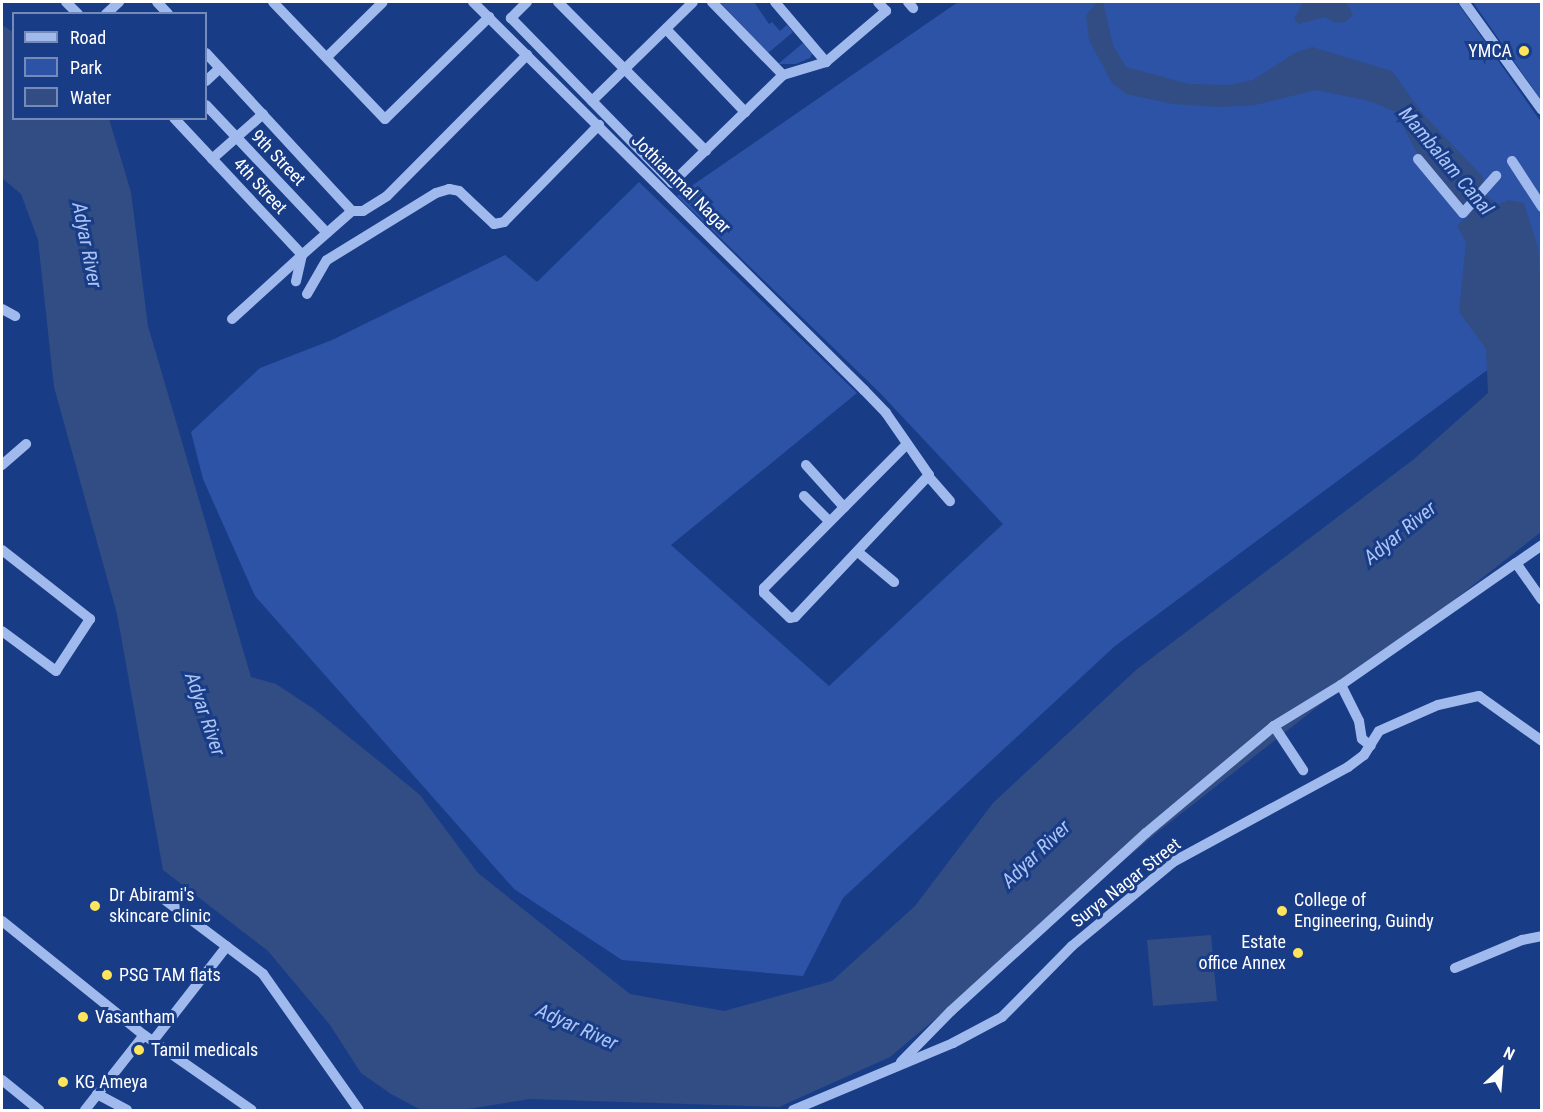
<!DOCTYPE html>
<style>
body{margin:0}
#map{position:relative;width:1543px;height:1112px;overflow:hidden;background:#193c87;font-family:"Roboto Condensed",sans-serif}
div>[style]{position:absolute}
.green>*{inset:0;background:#2c53a5}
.water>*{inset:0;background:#324c84}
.minor>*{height:10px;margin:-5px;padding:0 5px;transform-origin:5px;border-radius:5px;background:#a1baed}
.dots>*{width:16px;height:16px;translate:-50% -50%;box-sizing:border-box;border:3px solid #193c87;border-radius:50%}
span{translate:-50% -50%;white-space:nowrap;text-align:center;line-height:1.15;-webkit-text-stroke:6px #193c87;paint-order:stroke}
.poi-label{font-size:18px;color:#fff}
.right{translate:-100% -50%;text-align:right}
.left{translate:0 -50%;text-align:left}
.street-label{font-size:18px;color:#fff}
.water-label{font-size:20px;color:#acc4f4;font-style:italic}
.frame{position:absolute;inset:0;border:3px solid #fff;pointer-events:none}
.legend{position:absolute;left:12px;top:12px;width:195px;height:108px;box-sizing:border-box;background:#193c87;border:2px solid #758ab7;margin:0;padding:8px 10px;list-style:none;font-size:18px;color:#fff}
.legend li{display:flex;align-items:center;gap:12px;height:30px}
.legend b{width:30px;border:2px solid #758ab7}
.north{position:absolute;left:1471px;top:1040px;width:60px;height:60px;-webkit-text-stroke:4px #193c87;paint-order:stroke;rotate:26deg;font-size:16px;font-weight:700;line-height:24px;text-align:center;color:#fff}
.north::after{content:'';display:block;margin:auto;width:21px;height:27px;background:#fff;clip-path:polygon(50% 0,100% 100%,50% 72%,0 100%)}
</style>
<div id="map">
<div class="green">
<div style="clip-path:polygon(720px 2px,754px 2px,769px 24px,772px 22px,780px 31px,787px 25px,793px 32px,768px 53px)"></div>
<div style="clip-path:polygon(958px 2px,1457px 2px,1541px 122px,1541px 330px,1115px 646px,843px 898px,803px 976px,622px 960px,514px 889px,255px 596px,203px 479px,191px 432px,260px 368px,332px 340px,505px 255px,537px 282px,639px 182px,857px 393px,671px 545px,829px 686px,1003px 524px,880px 393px,677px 196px)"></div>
<div style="clip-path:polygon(1473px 2px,1541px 2px,1541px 100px)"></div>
<div style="clip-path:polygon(803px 43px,812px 54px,810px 58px,796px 64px,778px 64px)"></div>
</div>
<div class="water">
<div style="clip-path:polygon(1097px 2px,1103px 2px,1113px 45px,1126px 67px,1189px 84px,1230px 85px,1253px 80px,1295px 53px,1312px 47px,1392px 71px,1423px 114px,1483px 177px,1485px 194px,1497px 205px,1508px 200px,1524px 203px,1538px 247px,1541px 291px,1541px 532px,1159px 831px,890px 1057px,779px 1107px,530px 1099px,462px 1110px,421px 1110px,391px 1094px,361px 1073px,330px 1025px,268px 951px,163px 870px,117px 614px,54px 387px,38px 240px,21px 194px,2px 178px,2px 25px,13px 32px,14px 118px,109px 119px,131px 192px,148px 326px,251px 677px,276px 684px,314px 709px,380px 762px,420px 795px,478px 873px,630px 994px,724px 1011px,832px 981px,915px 906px,993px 803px,1136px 670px,1414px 459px,1488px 393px,1486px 349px,1459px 312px,1466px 242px,1457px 226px,1470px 214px,1416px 151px,1396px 112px,1369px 101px,1316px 90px,1255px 105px,1219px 107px,1173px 104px,1126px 94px,1112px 83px,1089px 40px,1086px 15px)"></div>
<div style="clip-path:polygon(1303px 2px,1346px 2px,1353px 15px,1345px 22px,1336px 23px,1325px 17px,1299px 24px,1294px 19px)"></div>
<div style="clip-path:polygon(1211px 935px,1217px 1001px,1153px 1006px,1147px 940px)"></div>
</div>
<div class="minor">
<div style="left:66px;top:2px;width:17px;rotate:45deg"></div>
<div style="left:157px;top:2px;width:16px;rotate:47deg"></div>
<div style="left:273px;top:2px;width:162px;rotate:46.3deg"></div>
<div style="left:385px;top:119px;width:146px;rotate:-44.4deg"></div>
<div style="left:473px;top:2px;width:551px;rotate:44.78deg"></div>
<div style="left:864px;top:390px;width:32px;rotate:46deg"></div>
<div style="left:886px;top:413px;width:75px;rotate:55.3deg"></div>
<div style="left:929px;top:475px;width:195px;rotate:133.3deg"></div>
<div style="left:795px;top:617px;width:5px;rotate:169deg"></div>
<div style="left:790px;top:618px;width:36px;rotate:-136deg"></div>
<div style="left:764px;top:593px;width:5px;rotate:-90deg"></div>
<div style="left:764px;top:588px;width:203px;rotate:-45.2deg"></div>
<div style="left:527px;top:2px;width:23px;rotate:135deg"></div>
<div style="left:511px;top:18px;width:231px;rotate:45.7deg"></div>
<div style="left:672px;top:183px;width:155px;rotate:-44.2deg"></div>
<div style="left:783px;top:75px;width:45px;rotate:-16.8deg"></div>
<div style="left:826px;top:62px;width:79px;rotate:-40.4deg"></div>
<div style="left:886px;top:11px;width:12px;rotate:-132deg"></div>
<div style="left:558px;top:2px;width:210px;rotate:45.2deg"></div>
<div style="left:712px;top:2px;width:102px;rotate:45.8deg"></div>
<div style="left:775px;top:2px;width:79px;rotate:49.6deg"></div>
<div style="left:908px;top:2px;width:8px;rotate:50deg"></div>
<div style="left:1464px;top:2px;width:133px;rotate:54.2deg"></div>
<div style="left:106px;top:14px;width:18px;rotate:-43deg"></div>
<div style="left:666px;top:29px;width:115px;rotate:46.4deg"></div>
<div style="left:206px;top:53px;width:215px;rotate:47.3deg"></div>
<div style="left:352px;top:211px;width:67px;rotate:138.7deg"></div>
<div style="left:327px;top:57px;width:78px;rotate:-44.5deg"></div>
<div style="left:206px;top:81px;width:19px;rotate:-43deg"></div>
<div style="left:592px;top:101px;width:141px;rotate:-44.4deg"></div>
<div style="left:206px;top:105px;width:176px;rotate:46.6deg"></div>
<div style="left:174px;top:118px;width:187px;rotate:46.9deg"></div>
<div style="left:302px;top:255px;width:27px;rotate:103deg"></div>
<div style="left:212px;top:159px;width:68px;rotate:-41.4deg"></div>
<div style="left:1418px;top:159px;width:70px;rotate:50.2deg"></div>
<div style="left:1463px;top:213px;width:50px;rotate:-48.3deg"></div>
<div style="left:1512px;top:161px;width:55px;rotate:56.9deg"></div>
<div style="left:352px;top:211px;width:11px"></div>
<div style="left:363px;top:211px;width:28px;rotate:-32deg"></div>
<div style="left:387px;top:196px;width:199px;rotate:-45.2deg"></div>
<div style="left:307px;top:294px;width:39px;rotate:-60deg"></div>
<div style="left:327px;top:260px;width:128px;rotate:-31.6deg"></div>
<div style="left:436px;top:193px;width:14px;rotate:-17deg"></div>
<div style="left:449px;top:189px;width:10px;rotate:11deg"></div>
<div style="left:459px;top:191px;width:48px;rotate:43.3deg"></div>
<div style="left:494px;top:224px;width:10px;rotate:-11deg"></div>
<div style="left:504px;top:222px;width:136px;rotate:-45.6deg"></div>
<div style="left:2px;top:309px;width:15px;rotate:28deg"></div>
<div style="left:232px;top:319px;width:91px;rotate:-42.3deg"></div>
<div style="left:2px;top:465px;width:32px;rotate:-41deg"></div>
<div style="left:806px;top:465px;width:57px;rotate:47.9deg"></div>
<div style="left:929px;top:477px;width:32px;rotate:49deg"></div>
<div style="left:804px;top:496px;width:35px;rotate:45deg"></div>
<div style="left:1542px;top:545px;width:32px;rotate:145deg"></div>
<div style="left:1516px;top:563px;width:45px;rotate:54.9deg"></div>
<div style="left:2px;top:550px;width:112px;rotate:38.1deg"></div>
<div style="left:90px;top:619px;width:62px;rotate:123.2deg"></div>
<div style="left:56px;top:671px;width:67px;rotate:-143.5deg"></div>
<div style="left:858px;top:552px;width:47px;rotate:39.8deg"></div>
<div style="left:1341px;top:685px;width:40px;rotate:63.4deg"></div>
<div style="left:1359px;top:721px;width:18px;rotate:81deg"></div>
<div style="left:1362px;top:739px;width:11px;rotate:38deg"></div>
<div style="left:1274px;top:726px;width:53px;rotate:56.6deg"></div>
<div style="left:157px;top:894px;width:133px;rotate:37deg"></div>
<div style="left:263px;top:974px;width:166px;rotate:54.8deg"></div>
<div style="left:2px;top:921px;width:182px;rotate:38.8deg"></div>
<div style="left:144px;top:1035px;width:131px;rotate:34.8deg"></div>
<div style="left:1455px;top:968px;width:73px;rotate:-22.7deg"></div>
<div style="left:1522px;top:940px;width:20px;rotate:-11deg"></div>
<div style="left:153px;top:1041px;width:120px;rotate:-52.1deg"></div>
<div style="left:901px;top:1062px;width:71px;rotate:-45.6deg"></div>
<div style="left:951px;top:1011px;width:264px;rotate:-42.4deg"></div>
<div style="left:1146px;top:833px;width:167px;rotate:-39.9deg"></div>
<div style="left:1274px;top:726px;width:79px;rotate:-31.5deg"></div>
<div style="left:1341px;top:685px;width:213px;rotate:-34.9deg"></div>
<div style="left:2px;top:1080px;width:48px;rotate:39deg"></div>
<div style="left:97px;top:1094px;width:34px;rotate:28deg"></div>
<div style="left:85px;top:1110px;width:95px;rotate:-51.8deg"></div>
<div style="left:793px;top:1110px;width:173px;rotate:-22.7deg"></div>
<div style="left:953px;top:1043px;width:55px;rotate:-28deg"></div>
<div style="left:1002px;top:1017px;width:100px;rotate:-45.4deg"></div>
<div style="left:1072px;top:946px;width:131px;rotate:-39.7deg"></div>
<div style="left:1173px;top:862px;width:199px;rotate:-28.5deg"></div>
<div style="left:1348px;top:767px;width:20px;rotate:-37deg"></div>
<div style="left:1364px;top:755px;width:28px;rotate:-58deg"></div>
<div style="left:1379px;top:731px;width:64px;rotate:-23.8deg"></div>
<div style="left:1438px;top:705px;width:42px;rotate:-12.4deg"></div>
<div style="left:1479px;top:696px;width:77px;rotate:35.5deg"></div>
</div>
<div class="dots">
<div style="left:1524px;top:51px;background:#ffe45c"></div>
<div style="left:95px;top:906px;background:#ffe45c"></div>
<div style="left:1282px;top:911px;background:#ffe45c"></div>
<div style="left:1298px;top:953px;background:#ffe45c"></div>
<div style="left:107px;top:975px;background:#ffe45c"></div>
<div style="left:83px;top:1017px;background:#ffe45c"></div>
<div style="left:139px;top:1050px;background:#ffe45c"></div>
<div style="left:63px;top:1082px;background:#ffe45c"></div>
</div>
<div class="poi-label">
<span class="right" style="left:1512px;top:51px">YMCA</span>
<span class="left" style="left:109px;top:906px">Dr Abirami's<br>skincare clinic</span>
<span class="left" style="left:1294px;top:911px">College of<br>Engineering, Guindy</span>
<span class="right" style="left:1286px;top:953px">Estate<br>office Annex</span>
<span class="left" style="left:119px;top:975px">PSG TAM flats</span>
<span class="left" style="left:95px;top:1017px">Vasantham</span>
<span class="left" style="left:151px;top:1050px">Tamil medicals</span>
<span class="left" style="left:75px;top:1082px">KG Ameya</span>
</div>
<div class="street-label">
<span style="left:278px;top:158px;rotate:46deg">9th Street</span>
<span style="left:681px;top:184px;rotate:45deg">Jothiammal Nagar</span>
<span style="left:260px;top:186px;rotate:47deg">4th Street</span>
<span style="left:1126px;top:883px;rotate:-38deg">Surya Nagar Street</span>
</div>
<div class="water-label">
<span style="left:1446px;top:161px;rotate:50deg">Mambalam Canal</span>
<span style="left:87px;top:245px;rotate:79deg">Adyar River</span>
<span style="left:1400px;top:533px;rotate:-39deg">Adyar River</span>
<span style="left:205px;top:714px;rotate:71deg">Adyar River</span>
<span style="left:1036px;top:854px;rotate:-44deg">Adyar River</span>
<span style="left:577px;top:1027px;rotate:24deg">Adyar River</span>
</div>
<div class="frame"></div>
<ul class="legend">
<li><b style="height:8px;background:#a1baed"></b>Road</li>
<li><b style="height:16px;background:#2c53a5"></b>Park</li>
<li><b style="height:16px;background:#324c84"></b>Water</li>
</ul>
<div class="north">N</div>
</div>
